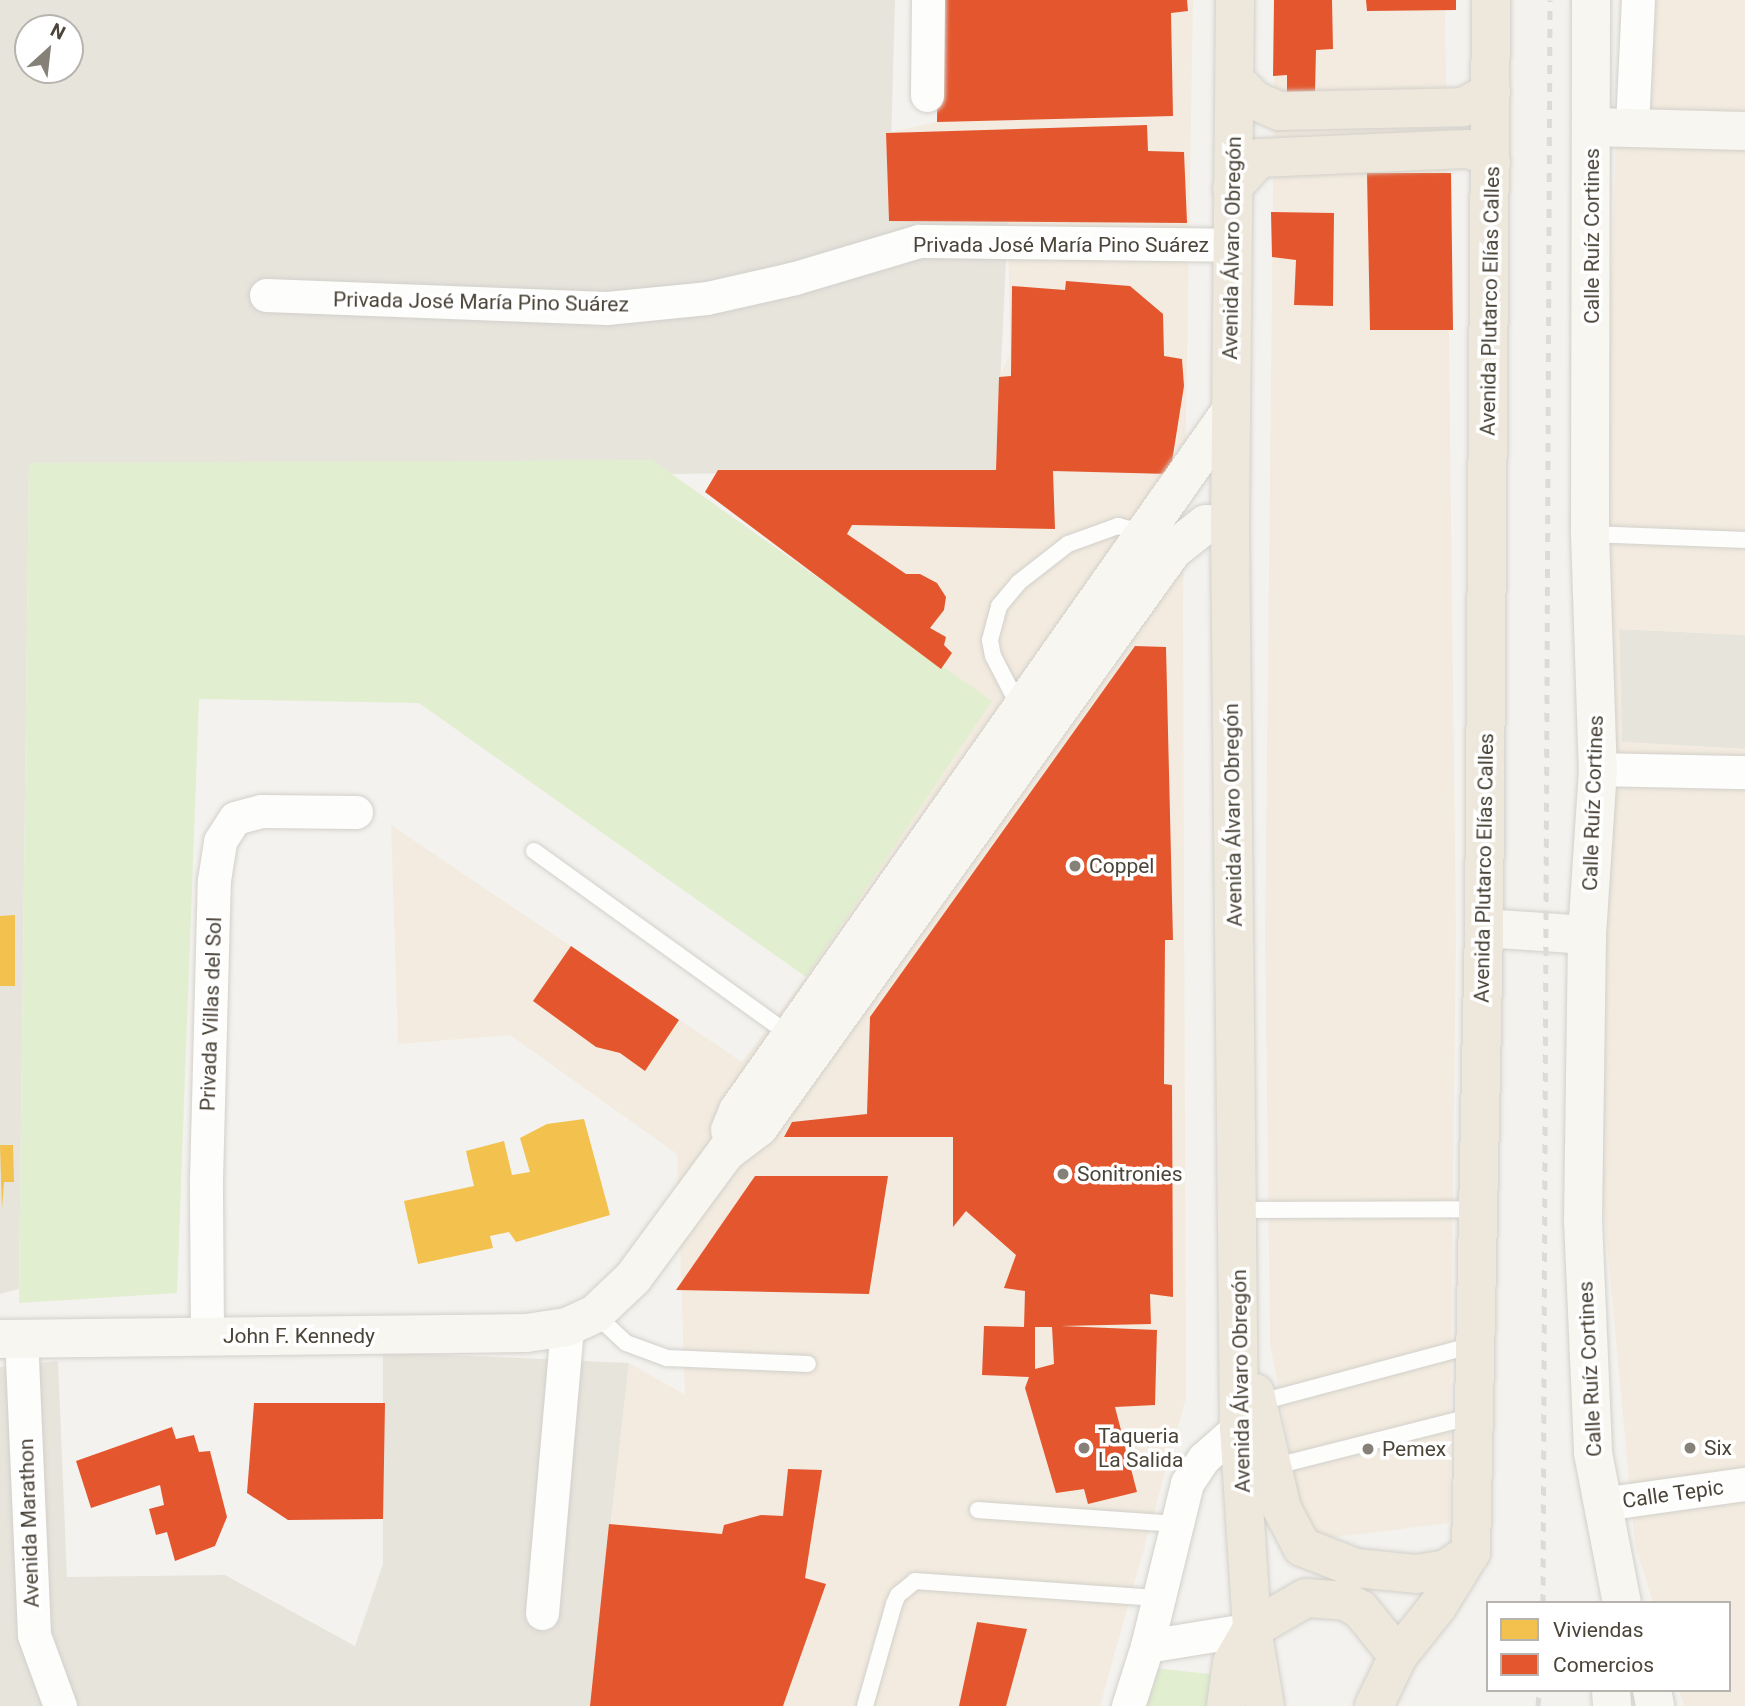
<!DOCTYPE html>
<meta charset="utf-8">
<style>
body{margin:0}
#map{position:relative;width:1745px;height:1706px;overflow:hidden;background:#f4f2ee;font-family:Roboto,sans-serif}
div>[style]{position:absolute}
.residential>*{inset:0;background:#e7e4dc}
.commercial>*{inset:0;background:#f3ebdf}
.green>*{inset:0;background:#e1eecf}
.homes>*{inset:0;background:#f2c14e}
.shops>*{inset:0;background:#e4572e}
.roads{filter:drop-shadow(0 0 2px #d2d0cb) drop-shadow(0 0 2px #d2d0cb)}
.lane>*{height:16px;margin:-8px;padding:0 8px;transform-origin:8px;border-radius:8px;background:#fdfdfc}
.street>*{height:33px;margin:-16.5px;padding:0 16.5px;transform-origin:16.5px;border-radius:16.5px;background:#fdfdfc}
.secondary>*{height:38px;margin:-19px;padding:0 19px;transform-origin:19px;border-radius:19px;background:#f7f6f1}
.highway>*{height:38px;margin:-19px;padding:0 19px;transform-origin:19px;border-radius:19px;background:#ede8db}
.rail>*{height:5px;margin-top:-2.5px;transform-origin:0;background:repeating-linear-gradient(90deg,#dbdbda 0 9px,transparent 0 18px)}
.dots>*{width:19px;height:19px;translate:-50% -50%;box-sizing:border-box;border:4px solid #fff;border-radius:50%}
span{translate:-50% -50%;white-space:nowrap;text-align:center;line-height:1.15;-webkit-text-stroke:7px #fff;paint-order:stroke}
.street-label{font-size:21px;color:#4b4439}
.poi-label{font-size:21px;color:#4b4439}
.left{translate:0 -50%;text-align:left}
.legend{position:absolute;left:1486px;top:1601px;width:245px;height:91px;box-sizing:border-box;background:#fff;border:2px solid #b7b4b0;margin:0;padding:9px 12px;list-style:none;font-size:21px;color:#4b4439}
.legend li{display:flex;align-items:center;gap:14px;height:35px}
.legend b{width:35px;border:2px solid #b7b4b0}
.north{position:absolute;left:14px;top:14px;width:70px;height:70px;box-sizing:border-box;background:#fff;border:2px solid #b7b4b0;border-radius:50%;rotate:27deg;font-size:19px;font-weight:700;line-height:28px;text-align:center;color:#4b4439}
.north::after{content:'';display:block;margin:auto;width:24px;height:32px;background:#868178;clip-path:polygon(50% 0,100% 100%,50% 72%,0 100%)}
</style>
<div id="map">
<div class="residential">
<div style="clip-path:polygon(evenodd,0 0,895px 0,889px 221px,1008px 219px,996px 470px,672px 474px,29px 463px,19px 1289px,0 1294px,0 0,28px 28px,70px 28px,70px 70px,28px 70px,28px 28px)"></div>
<div style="clip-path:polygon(1619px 629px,1745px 635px,1745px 749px,1622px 742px)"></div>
<div style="clip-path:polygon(383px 1352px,629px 1363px,590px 1706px,0 1706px,0 1367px,58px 1361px,67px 1577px,225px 1575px,355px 1646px,383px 1564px)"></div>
</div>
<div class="commercial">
<div style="clip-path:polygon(945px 0,1193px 0,1183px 605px,1186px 1398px,1100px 1706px,590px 1706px,629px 1363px,685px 1395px,677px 1154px,510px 1035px,398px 1044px,391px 825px,742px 1062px,806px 977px,991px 701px,705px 492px,718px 470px,996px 470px,999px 377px,1010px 355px,1008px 219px,889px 221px,886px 133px,937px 122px)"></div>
<div style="clip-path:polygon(1275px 0,1445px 0,1456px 935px,1449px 1523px,1329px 1538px,1308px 1525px,1300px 1507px,1270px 1343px,1265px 937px)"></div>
<div style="clip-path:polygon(1649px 0,1745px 0,1745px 635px,1619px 629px,1622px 742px,1745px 749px,1745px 1706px,1684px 1706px,1679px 1690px,1729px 1690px,1729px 1603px,1653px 1603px,1635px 1545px,1602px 1190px,1602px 559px,1616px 141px)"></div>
</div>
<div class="green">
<div style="clip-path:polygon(652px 460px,992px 701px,806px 977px,419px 703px,199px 699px,177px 1293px,19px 1303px,29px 463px)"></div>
<div style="clip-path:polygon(1154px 1668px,1237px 1677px,1241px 1706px,1140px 1706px)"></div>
</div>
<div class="homes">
<div style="clip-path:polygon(15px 915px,15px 986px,0 986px,0 916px)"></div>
<div style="clip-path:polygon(584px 1119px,610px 1215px,516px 1242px,509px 1232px,490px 1236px,493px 1248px,418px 1264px,404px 1201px,474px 1186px,466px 1151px,504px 1141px,512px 1175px,530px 1172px,520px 1138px,547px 1124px)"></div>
<div style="clip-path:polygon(0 1145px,13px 1145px,14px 1182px,4px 1182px,2px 1209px)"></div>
</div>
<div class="shops">
<div style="clip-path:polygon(945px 0,1187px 0,1188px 11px,1171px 13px,1173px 116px,937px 122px,938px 18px,944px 17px)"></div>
<div style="clip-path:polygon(1274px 0,1332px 0,1333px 49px,1316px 50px,1315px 92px,1287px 94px,1287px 75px,1273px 76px)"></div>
<div style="clip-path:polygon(1366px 0,1456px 0,1456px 10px,1367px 11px)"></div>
<div style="clip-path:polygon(1147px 125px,1148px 151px,1184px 152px,1187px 223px,889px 221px,886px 133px)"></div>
<div style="clip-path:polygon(1367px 173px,1451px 173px,1453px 330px,1370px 330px)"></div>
<div style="clip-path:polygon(1271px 212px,1334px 213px,1333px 306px,1294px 305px,1296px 260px,1272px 257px)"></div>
<div style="clip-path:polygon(1066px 281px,1130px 286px,1163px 314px,1164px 356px,1182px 359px,1184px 386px,1170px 474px,1053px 471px,1055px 529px,852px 525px,847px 534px,906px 574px,920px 574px,937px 583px,946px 597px,944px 610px,930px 628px,946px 637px,944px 645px,952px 653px,941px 669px,705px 492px,718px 470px,996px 470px,999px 377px,1011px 376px,1012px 286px,1065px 290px)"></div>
<div style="clip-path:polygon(evenodd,1135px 646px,1166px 647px,1173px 940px,1165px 940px,1164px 1084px,1172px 1085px,1173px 1297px,1150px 1294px,1151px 1324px,1061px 1326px,1157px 1330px,1155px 1405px,1115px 1407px,1137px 1492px,1088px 1504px,1084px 1489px,1056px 1493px,1025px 1388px,1029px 1377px,982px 1375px,984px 1326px,1024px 1327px,1025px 1291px,1004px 1288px,1016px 1255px,966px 1211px,953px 1227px,953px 1137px,784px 1137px,792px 1122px,867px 1114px,870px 1017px,1135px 646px,1035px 1327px,1052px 1327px,1054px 1364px,1035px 1369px,1035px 1327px)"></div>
<div style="clip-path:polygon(571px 946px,679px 1020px,645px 1071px,620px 1053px,596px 1047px,533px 1001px)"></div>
<div style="clip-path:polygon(755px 1176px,888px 1176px,869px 1294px,676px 1290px)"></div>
<div style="clip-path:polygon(254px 1403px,385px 1403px,383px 1519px,288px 1520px,247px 1493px)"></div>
<div style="clip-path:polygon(172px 1427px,176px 1439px,194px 1435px,199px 1452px,210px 1451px,227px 1517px,215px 1546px,175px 1561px,167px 1532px,156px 1535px,149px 1509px,164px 1505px,160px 1485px,91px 1508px,76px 1461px)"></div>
<div style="clip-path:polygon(788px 1469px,822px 1470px,805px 1578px,826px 1584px,783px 1706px,590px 1706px,609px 1524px,722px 1534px,724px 1525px,761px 1515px,783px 1516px)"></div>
<div style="clip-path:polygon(977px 1622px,1027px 1629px,1006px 1706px,959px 1706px)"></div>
</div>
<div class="roads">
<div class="lane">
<div style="left:1590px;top:534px;width:155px;rotate:2.2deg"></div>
<div style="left:1020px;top:708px;width:59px;rotate:-117.4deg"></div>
<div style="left:993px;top:656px;width:16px;rotate:-101deg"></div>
<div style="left:990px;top:640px;width:35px;rotate:-75deg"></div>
<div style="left:999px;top:606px;width:30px;rotate:-50deg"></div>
<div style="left:1018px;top:583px;width:63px;rotate:-38deg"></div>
<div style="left:1068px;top:544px;width:53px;rotate:-19.8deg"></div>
<div style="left:1118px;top:526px;width:27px;rotate:15deg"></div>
<div style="left:534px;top:851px;width:317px;rotate:35.7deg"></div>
<div style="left:1238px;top:1210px;width:241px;rotate:-0.2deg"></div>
<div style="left:595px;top:1314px;width:42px;rotate:43.1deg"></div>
<div style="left:626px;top:1343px;width:44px;rotate:20.1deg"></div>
<div style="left:667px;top:1358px;width:141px;rotate:2.4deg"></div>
<div style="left:1257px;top:1403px;width:225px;rotate:-15deg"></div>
<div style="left:1272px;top:1467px;width:208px;rotate:-14.2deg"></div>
<div style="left:978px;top:1510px;width:199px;rotate:4deg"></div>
<div style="left:865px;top:1706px;width:106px;rotate:-74.1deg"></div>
<div style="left:894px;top:1604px;width:10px;rotate:-66deg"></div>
<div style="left:898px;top:1595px;width:22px;rotate:-39deg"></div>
<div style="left:915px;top:1581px;width:245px;rotate:4deg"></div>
</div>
<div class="street">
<div style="left:927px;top:95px;width:95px;rotate:-89.4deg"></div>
<div style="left:1632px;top:126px;width:126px;rotate:-87.3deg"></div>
<div style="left:266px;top:295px;width:341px;rotate:2.2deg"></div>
<div style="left:607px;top:308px;width:100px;rotate:-5.7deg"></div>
<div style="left:707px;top:298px;width:90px;rotate:-12.8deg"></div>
<div style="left:795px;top:278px;width:129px;rotate:-16.6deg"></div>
<div style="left:919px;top:241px;width:314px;rotate:0.7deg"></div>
<div style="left:1598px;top:769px;width:147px;rotate:1.2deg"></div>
<div style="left:21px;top:1336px;width:299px;rotate:87.5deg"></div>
<div style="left:34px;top:1635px;width:76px;rotate:69.9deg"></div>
<div style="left:207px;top:1336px;width:157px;rotate:-90.4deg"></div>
<div style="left:206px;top:1179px;width:299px;rotate:-88.5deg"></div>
<div style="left:214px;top:880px;width:39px;rotate:-81deg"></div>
<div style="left:220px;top:841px;width:27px;rotate:-57deg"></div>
<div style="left:235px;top:818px;width:27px;rotate:-15deg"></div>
<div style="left:261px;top:811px;width:95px;rotate:0.6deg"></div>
<div style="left:1602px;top:1504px;width:144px;rotate:-8deg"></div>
<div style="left:542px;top:1613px;width:287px;rotate:-85deg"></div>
<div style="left:1147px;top:1646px;width:168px;rotate:-76.2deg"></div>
<div style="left:1187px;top:1483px;width:30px;rotate:-56deg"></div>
<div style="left:1204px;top:1458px;width:47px;rotate:-41.5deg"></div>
<div style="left:1128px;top:1706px;width:63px;rotate:-72.4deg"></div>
<div style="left:1147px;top:1646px;width:106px;rotate:-9.2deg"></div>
</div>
<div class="secondary">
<div style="left:1591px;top:0;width:534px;rotate:90.11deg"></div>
<div style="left:1590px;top:534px;width:235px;rotate:88.1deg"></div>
<div style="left:1598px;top:769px;width:166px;rotate:93.8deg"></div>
<div style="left:1587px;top:935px;width:285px;rotate:90.8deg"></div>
<div style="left:1583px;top:1220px;width:233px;rotate:87.5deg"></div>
<div style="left:1593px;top:1453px;width:153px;rotate:79.1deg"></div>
<div style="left:1593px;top:127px;width:152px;rotate:1.5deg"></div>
<div style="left:1484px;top:928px;width:103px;rotate:3.9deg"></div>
<div style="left:730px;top:1130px;width:21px;rotate:-67deg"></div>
<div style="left:738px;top:1111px;width:855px;rotate:-54.86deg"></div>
<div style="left:0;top:1339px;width:526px;rotate:-0.65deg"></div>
<div style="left:526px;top:1333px;width:41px;rotate:-8.3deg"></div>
<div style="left:567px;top:1327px;width:31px;rotate:-25deg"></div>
<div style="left:595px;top:1314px;width:52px;rotate:-43.5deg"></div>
<div style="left:633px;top:1278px;width:157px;rotate:-53.6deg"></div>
<div style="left:726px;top:1152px;width:41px;rotate:-37.1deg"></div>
<div style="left:759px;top:1127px;width:710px;rotate:-54.34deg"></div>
<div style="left:1173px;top:550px;width:42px;rotate:-38.2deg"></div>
<div style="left:1206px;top:524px;width:24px;rotate:5deg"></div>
<div style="left:1611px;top:1690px;width:16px;rotate:86deg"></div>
<div style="left:1652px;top:1690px;width:16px;rotate:79deg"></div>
</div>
<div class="highway">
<div style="left:1235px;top:0;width:526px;rotate:90.54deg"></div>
<div style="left:1230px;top:526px;width:901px;rotate:89.43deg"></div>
<div style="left:1239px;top:1427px;width:202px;rotate:86.3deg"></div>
<div style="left:1252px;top:1629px;width:78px;rotate:80.4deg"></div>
<div style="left:1235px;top:80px;width:28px;rotate:46deg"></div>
<div style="left:1254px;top:100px;width:27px;rotate:24deg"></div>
<div style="left:1279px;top:111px;width:184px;rotate:-1.2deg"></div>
<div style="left:1463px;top:107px;width:32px;rotate:-28deg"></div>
<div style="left:1232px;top:188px;width:40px;rotate:-48deg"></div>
<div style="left:1259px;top:158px;width:207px;rotate:-2.5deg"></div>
<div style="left:1466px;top:149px;width:13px;rotate:13deg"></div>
<div style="left:1479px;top:152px;width:16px;rotate:40deg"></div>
<div style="left:1255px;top:1393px;width:119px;rotate:76.9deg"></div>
<div style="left:1282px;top:1509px;width:43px;rotate:62.2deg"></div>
<div style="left:1302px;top:1547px;width:58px;rotate:21.3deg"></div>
<div style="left:1356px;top:1568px;width:60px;rotate:5.7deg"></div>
<div style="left:1416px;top:1574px;width:30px;rotate:-9deg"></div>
<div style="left:1446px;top:1569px;width:30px;rotate:-34deg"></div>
<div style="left:1226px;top:1706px;width:43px;rotate:-82.1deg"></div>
<div style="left:1232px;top:1663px;width:39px;rotate:-60deg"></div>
<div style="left:1252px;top:1629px;width:62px;rotate:-29.9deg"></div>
<div style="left:1306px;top:1598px;width:39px;rotate:4deg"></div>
<div style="left:1345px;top:1601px;width:18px;rotate:29deg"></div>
<div style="left:1361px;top:1610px;width:59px;rotate:51.2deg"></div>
<div style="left:1374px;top:1706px;width:55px;rotate:-64.4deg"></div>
<div style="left:1398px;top:1656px;width:63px;rotate:-51.5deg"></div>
<div style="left:1437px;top:1607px;width:65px;rotate:-58.3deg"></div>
<div style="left:1471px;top:1552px;width:624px;rotate:-88.81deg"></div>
<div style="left:1484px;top:928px;width:928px;rotate:-89.57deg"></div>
</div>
</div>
<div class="rail">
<div style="left:1543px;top:1603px;width:1603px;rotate:-89.75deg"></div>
<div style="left:1538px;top:1706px;width:16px;rotate:-86deg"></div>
</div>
<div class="dots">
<div style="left:1075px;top:866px;background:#868178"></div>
<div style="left:1063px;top:1174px;background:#868178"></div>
<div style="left:1084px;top:1448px;background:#868178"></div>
<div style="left:1690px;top:1448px;background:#868178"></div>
<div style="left:1368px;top:1449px;background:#868178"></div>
</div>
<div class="street-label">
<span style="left:1592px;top:236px;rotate:-90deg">Calle Ruíz Cortines</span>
<span style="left:1061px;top:245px">Privada José María Pino Suárez</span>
<span style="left:1232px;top:248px;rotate:-89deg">Avenida Álvaro Obregón</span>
<span style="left:1490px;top:301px;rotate:-89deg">Avenida Plutarco Elías Calles</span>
<span style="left:481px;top:302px;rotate:1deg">Privada José María Pino Suárez</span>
<span style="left:1593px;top:803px;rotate:-88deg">Calle Ruíz Cortines</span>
<span style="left:1233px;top:815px;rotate:-91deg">Avenida Álvaro Obregón</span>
<span style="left:1484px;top:868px;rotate:-89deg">Avenida Plutarco Elías Calles</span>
<span style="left:211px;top:1014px;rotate:-88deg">Privada Villas del Sol</span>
<span style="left:299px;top:1336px">John F. Kennedy</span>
<span style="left:1590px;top:1369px;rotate:-93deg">Calle Ruíz Cortines</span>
<span style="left:1241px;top:1381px;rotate:-91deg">Avenida Álvaro Obregón</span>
<span style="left:1673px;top:1494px;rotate:-8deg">Calle Tepic</span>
<span style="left:29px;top:1523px;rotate:-92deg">Avenida Marathon</span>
</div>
<div class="poi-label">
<span class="left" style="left:1089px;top:866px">Coppel</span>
<span class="left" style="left:1077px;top:1174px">Sonitronies</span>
<span class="left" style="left:1098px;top:1448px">Taqueria<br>La Salida</span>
<span class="left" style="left:1704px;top:1448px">Six</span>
<span class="left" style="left:1382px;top:1449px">Pemex</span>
</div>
<ul class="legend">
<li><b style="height:19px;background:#f2c14e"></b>Viviendas</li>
<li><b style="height:19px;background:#e4572e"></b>Comercios</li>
</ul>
<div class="north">N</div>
</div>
